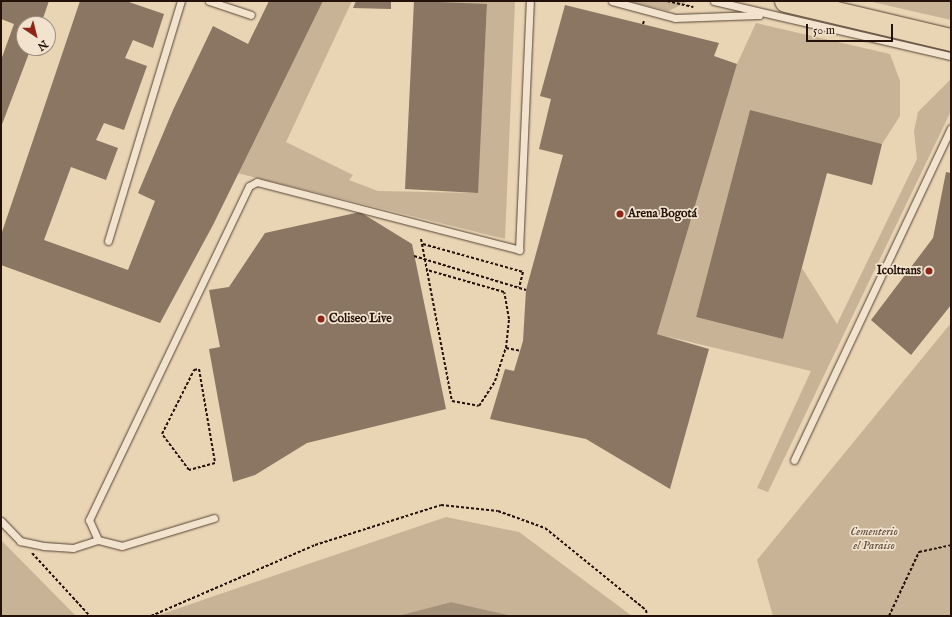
<!DOCTYPE html>
<meta charset="utf-8">
<style>
body{margin:0}
#map{position:relative;width:952px;height:617px;overflow:hidden;background:#e9d4b4;font-family:"IM FELL English",serif}
div>[style]{position:absolute}
.green>*{inset:0;background:#c8b397}
.water>*{inset:0;background:#a6927a}
.building>*{inset:0;background:#8a7662}
.path>*{height:2px;margin-top:-1px;transform-origin:0;background:repeating-linear-gradient(90deg,#24110a 0 3px,transparent 0 5px)}
.roads{filter:drop-shadow(0 0 1px #554234) drop-shadow(0 0 1px #554234)}
.service>*{height:7px;margin:-3.5px;padding:0 3.5px;transform-origin:3.5px;border-radius:3.5px;background:#f1e3ce}
.trunk>*{height:22px;margin:-11px;padding:0 11px;transform-origin:11px;border-radius:11px;background:#e9d4b4}
.path-bridge>*{height:2px;margin-top:-1px;transform-origin:0;background:repeating-linear-gradient(90deg,#24110a 0 3px,transparent 0 5px)}
.dots>*{width:11px;height:11px;translate:-50% -50%;box-sizing:border-box;border:2px solid #f1e3ce;border-radius:50%}
span{translate:-50% -50%;white-space:nowrap;text-align:center;line-height:1.15;-webkit-text-stroke:3.5px #f1e3ce;paint-order:stroke}
.poi-label{font-size:12px;color:#24110a;font-weight:700}
.left{translate:0 -50%;text-align:left}
.right{translate:-100% -50%;text-align:right}
.park-label{font-size:12px;color:#5d4a3b;font-style:italic}
.frame{position:absolute;inset:0;border:2px solid #24110a;pointer-events:none}
.north{position:absolute;left:16px;top:16px;width:40px;height:40px;box-sizing:border-box;background:#f1e3ce;border:1px solid #9f8f80;border-radius:50%;rotate:145deg;font-size:11px;font-weight:700;line-height:16px;text-align:center;color:#24110a}
.north::after{content:'';display:block;margin:auto;width:14px;height:18px;background:#8f2418;clip-path:polygon(50% 0,100% 100%,50% 72%,0 100%)}
.scale{position:absolute;left:806px;top:24px;width:87px;height:18px;box-sizing:border-box;border:2px solid #24110a;border-top:0;padding-left:5px;font-size:12px;line-height:14px;white-space:nowrap;color:#24110a;-webkit-text-stroke:3px #f1e3ce;paint-order:stroke}
</style>
<div id="map">
<div class="green">
<div style="clip-path:polygon(323px 1px,352px 1px,286px 142px,353px 175px,349px 180px,378px 191px,477px 193px,487px 8px,421px 1px,515px 1px,505px 239px,237px 173px)"></div>
<div style="clip-path:polygon(627px 1px,683px 1px,687px 2px,668px 11px)"></div>
<div style="clip-path:polygon(868px 1px,951px 1px,951px 20px)"></div>
<div style="clip-path:polygon(756px 23px,890px 54px,900px 81px,900px 116px,882px 144px,750px 110px,696px 317px,783px 339px,802px 268px,837px 324px,917px 159px,914px 131px,918px 112px,951px 79px,951px 111px,768px 492px,757px 488px,811px 371px,657px 334px,737px 64px)"></div>
<div style="clip-path:polygon(951px 323px,951px 616px,773px 616px,757px 560px)"></div>
<div style="clip-path:polygon(446px 517px,519px 532px,632px 616px,511px 616px,451px 602px,397px 616px,156px 616px)"></div>
<div style="clip-path:polygon(1px 540px,76px 616px,1px 616px)"></div>
</div>
<div class="water">
<div style="clip-path:polygon(451px 602px,508px 615px,511px 616px,397px 616px)"></div>
</div>
<div class="building">
<div style="clip-path:polygon(1px 1px,49px 1px,41px 24px,24px 24px,24px 48px,31px 48px,1px 127px,1px 60px,14px 24px,1px 19px)"></div>
<div style="clip-path:polygon(80px 1px,126px 1px,164px 14px,153px 48px,133px 40px,125px 58px,147px 66px,124px 130px,104px 123px,96px 140px,118px 148px,106px 180px,71px 167px,44px 240px,128px 270px,155px 201px,138px 193px,173px 110px,213px 26px,248px 44px,269px 1px,323px 1px,213px 225px,160px 323px,1px 265px,1px 235px)"></div>
<div style="clip-path:polygon(356px 1px,391px 1px,391px 9px,353px 8px)"></div>
<div style="clip-path:polygon(414px 1px,487px 4px,478px 193px,405px 189px)"></div>
<div style="clip-path:polygon(565px 5px,719px 43px,714px 56px,737px 64px,657px 334px,709px 349px,670px 489px,586px 439px,490px 419px,505px 369px,514px 371px,523px 341px,526px 290px,563px 155px,539px 149px,551px 99px,540px 96px)"></div>
<div style="clip-path:polygon(750px 110px,882px 144px,872px 185px,827px 173px,783px 339px,696px 317px)"></div>
<div style="clip-path:polygon(946px 172px,951px 173px,951px 305px,911px 355px,871px 320px,933px 238px)"></div>
<div style="clip-path:polygon(360px 212px,412px 244px,446px 409px,307px 443px,255px 475px,233px 482px,209px 349px,220px 347px,209px 290px,229px 287px,265px 233px)"></div>
</div>
<div class="path">
<div style="left:667px;top:1px;width:27px;rotate:13deg"></div>
<div style="left:643px;top:24px;width:3px;rotate:-72deg"></div>
<div style="left:421px;top:239px;width:165px;rotate:79.2deg"></div>
<div style="left:452px;top:401px;width:27px;rotate:10deg"></div>
<div style="left:479px;top:406px;width:30px;rotate:-57deg"></div>
<div style="left:495px;top:381px;width:35px;rotate:-72deg"></div>
<div style="left:506px;top:348px;width:29px;rotate:-84deg"></div>
<div style="left:509px;top:319px;width:27px;rotate:-100deg"></div>
<div style="left:504px;top:292px;width:80px;rotate:-164.1deg"></div>
<div style="left:423px;top:244px;width:104px;rotate:15.6deg"></div>
<div style="left:523px;top:272px;width:16px;rotate:104deg"></div>
<div style="left:506px;top:348px;width:15px;rotate:11deg"></div>
<div style="left:199px;top:369px;width:95px;rotate:80.3deg"></div>
<div style="left:215px;top:463px;width:27px;rotate:165deg"></div>
<div style="left:189px;top:470px;width:45px;rotate:-126.9deg"></div>
<div style="left:162px;top:434px;width:72px;rotate:-63.4deg"></div>
<div style="left:194px;top:370px;width:5px;rotate:-11deg"></div>
<div style="left:32px;top:553px;width:86px;rotate:47.4deg"></div>
<div style="left:151px;top:616px;width:179px;rotate:-23.4deg"></div>
<div style="left:315px;top:545px;width:132px;rotate:-17.6deg"></div>
<div style="left:441px;top:505px;width:57px;rotate:6deg"></div>
<div style="left:498px;top:511px;width:50px;rotate:19.9deg"></div>
<div style="left:545px;top:528px;width:130px;rotate:39.1deg"></div>
<div style="left:646px;top:610px;width:6px;rotate:81deg"></div>
<div style="left:889px;top:616px;width:71px;rotate:-64.9deg"></div>
<div style="left:919px;top:552px;width:33px;rotate:-12deg"></div>
</div>
<div class="roads">
<div class="service">
<div style="left:209px;top:1px;width:44px;rotate:18.4deg"></div>
<div style="left:612px;top:1px;width:65px;rotate:15.1deg"></div>
<div style="left:675px;top:18px;width:84px;rotate:-2deg"></div>
<div style="left:714px;top:1px;width:243px;rotate:13.1deg"></div>
<div style="left:108px;top:241px;width:251px;rotate:-73.1deg"></div>
<div style="left:794px;top:460px;width:367px;rotate:-64.7deg"></div>
<div style="left:214px;top:518px;width:96px;rotate:163.1deg"></div>
<div style="left:122px;top:546px;width:25px;rotate:-166deg"></div>
<div style="left:98px;top:540px;width:22px;rotate:-114deg"></div>
<div style="left:89px;top:520px;width:370px;rotate:-64.4deg"></div>
<div style="left:249px;top:186px;width:9px;rotate:-27deg"></div>
<div style="left:257px;top:182px;width:271px;rotate:14.5deg"></div>
<div style="left:519px;top:250px;width:249px;rotate:-87.5deg"></div>
<div style="left:1px;top:521px;width:28px;rotate:46deg"></div>
<div style="left:20px;top:541px;width:25px;rotate:12deg"></div>
<div style="left:44px;top:546px;width:29px;rotate:4deg"></div>
<div style="left:73px;top:548px;width:26px;rotate:-18deg"></div>
</div>
<div class="trunk">
<div style="left:786px;top:1px;width:170px;rotate:13.3deg"></div>
</div>
</div>
<div class="path-bridge">
<div style="left:414px;top:256px;width:117px;rotate:16.9deg"></div>
</div>
<div class="dots">
<div style="left:620px;top:214px;background:#8f2418"></div>
<div style="left:929px;top:271px;background:#8f2418"></div>
<div style="left:321px;top:319px;background:#8f2418"></div>
</div>
<div class="poi-label">
<span class="left" style="left:628px;top:214px">Arena Bogotá</span>
<span class="right" style="left:921px;top:271px">Icoltrans</span>
<span class="left" style="left:329px;top:319px">Coliseo Live</span>
</div>
<div class="park-label">
<span style="left:874px;top:539px">Cementerio<br>el Paraiso</span>
</div>
<div class="frame"></div>
<div class="north">N</div>
<div class="scale">50 m</div>
</div>
